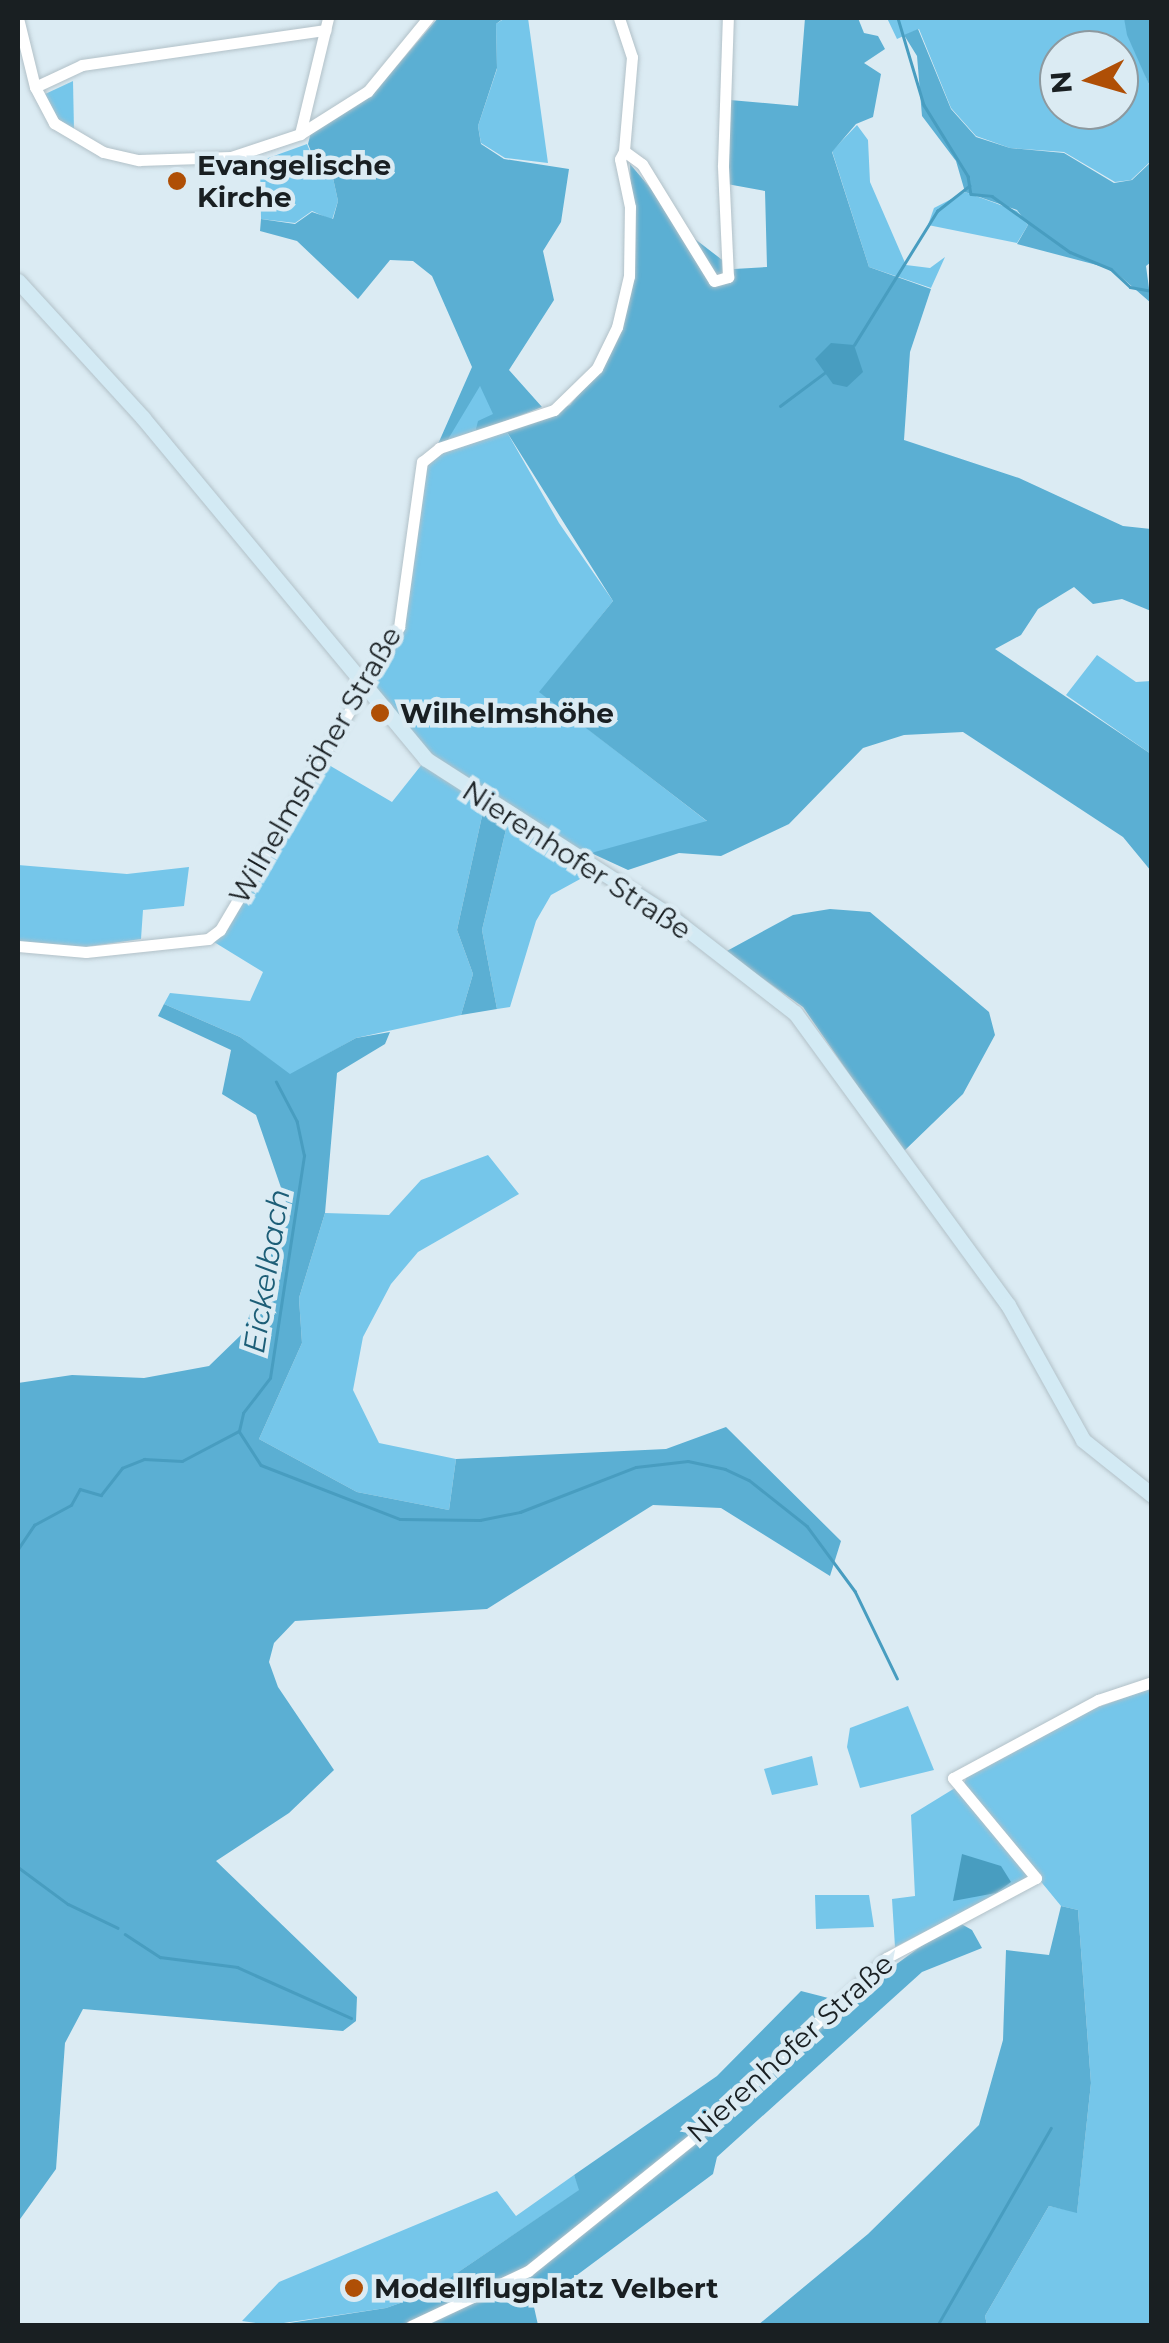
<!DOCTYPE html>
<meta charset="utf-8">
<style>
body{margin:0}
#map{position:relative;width:1169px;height:2343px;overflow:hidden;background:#dbebf3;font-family:Montserrat,sans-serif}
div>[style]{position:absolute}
.green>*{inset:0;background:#75c6ea}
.forest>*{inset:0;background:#5bafd3}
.water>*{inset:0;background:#489dc0}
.stream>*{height:2.5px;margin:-1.25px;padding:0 1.25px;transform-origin:1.25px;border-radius:1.25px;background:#489dc0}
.roads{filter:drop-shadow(0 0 2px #b2c1c8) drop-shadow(0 0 2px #b2c1c8)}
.street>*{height:11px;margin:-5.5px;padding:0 5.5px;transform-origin:5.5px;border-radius:5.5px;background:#fff}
.secondary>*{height:15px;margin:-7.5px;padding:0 7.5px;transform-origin:7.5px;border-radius:7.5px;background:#d3eaf4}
.dots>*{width:28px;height:28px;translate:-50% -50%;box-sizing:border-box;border:5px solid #dbebf3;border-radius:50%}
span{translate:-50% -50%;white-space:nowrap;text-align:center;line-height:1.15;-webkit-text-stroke:9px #dbebf3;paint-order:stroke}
.poi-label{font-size:28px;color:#191f22;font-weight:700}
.left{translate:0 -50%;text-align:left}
.street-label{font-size:28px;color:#191f22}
.water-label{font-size:30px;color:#1d5e77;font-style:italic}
.frame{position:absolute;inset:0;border:20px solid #191f22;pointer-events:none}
.north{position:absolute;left:1039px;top:30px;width:100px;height:100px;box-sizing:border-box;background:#dbebf3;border:2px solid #8d999f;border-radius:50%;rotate:265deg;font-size:28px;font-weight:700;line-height:40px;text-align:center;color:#191f22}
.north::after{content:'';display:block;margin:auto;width:35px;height:45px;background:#af4f06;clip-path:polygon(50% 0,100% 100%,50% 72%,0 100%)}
</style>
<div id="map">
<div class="green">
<div style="clip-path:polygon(505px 18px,528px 18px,548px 163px,505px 158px,481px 143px,478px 126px,497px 69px,496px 24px)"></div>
<div style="clip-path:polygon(evenodd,887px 18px,1124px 18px,1151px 90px,1151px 161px,1131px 180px,1115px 182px,1064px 152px,1010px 148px,976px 136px,951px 108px,919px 29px,897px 39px,887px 18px,1059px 50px,1119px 50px,1119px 110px,1059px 110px,1059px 50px)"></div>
<div style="clip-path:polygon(73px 81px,74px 131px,57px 119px,43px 95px)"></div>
<div style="clip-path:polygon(857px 125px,868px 140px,870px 182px,906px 265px,930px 268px,945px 257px,931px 288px,869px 267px,832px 151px)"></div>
<div style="clip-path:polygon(307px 144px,320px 176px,333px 178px,338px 201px,332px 220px,312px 211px,295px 223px,261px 219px,260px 161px)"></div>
<div style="clip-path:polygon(965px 192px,1017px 211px,1028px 225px,1017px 243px,928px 225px,934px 208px)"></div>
<div style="clip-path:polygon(480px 385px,559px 523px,613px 601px,540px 692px,708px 822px,583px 856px,425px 754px,371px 684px,403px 627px,420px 470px)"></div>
<div style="clip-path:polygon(1097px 655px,1136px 682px,1151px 681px,1151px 754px,1066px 695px)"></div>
<div style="clip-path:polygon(322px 761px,392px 802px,423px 763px,484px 807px,457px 930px,473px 974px,461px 1015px,356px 1038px,290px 1075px,240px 1037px,164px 1004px,170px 993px,250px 1001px,263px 972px,214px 942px)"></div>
<div style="clip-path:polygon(508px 821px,593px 872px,551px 895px,536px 921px,510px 1007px,497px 1009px,482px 930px)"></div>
<div style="clip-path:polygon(18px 865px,127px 874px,189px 867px,184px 906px,143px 910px,141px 939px,78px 948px,18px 943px)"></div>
<div style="clip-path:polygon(488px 1155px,519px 1194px,418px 1252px,391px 1284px,363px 1337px,353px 1390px,379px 1443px,456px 1459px,449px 1510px,357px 1492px,259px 1439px,302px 1343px,299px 1298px,325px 1213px,389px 1215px,421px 1180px)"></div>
<div style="clip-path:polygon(1151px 1688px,1151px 2325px,987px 2325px,985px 2316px,1049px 2206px,1077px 2212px,1091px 2083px,1078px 1910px,1061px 1906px,963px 1787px,967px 1775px,1063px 1720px)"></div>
<div style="clip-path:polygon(908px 1706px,934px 1770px,860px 1788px,847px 1747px,850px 1728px)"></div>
<div style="clip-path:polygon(812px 1756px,818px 1785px,772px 1795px,764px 1769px)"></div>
<div style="clip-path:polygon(955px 1788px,1031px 1878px,895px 1947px,892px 1899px,915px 1896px,911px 1815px)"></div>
<div style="clip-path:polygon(815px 1895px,869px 1895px,874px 1927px,816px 1929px)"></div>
<div style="clip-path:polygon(574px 2175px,580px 2190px,426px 2294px,386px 2308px,270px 2325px,242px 2321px,279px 2282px,497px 2191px,516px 2216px)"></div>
</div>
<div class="forest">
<div style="clip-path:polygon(438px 18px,504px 18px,496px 24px,497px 68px,478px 126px,481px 144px,504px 159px,569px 169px,561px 222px,543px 251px,554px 300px,509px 370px,542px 407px,475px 433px,478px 421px,493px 414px,480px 386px,447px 441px,438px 444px,472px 367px,432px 276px,413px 261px,390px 260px,358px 299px,297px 241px,260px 231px,261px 219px,295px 224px,312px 212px,333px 219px,338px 201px,333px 178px,321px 176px,308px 144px,311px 132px,376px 90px)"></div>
<div style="clip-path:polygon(805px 18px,858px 18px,864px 33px,878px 36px,885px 49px,864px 63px,881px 74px,873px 117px,856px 124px,832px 152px,869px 267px,931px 289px,910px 352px,904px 440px,1019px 478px,1123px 526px,1151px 529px,1151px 611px,1122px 599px,1093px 604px,1074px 587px,1038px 609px,1021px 635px,995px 649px,1151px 754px,1151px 871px,1123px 837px,963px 732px,904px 735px,863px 748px,789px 824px,721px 856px,679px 853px,628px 870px,591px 853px,707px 821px,539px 692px,613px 601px,505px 429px,570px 405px,600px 369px,633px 279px,630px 164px,691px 236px,734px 269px,767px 267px,765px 191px,727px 184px,730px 100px,798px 106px)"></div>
<div style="clip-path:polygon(1124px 18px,1151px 18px,1151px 89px,1127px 35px)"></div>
<div style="clip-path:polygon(918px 29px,951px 109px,976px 137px,1010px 148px,1064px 153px,1114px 183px,1132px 180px,1151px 162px,1151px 262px,1146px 266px,1151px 303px,1112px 269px,1017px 244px,1028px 225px,1017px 210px,965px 192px,956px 161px,922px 116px,917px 56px,904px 35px)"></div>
<div style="clip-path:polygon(484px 807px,508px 821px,482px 930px,497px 1009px,461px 1015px,473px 974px,457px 930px)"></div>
<div style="clip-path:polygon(830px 909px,870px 912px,989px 1012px,995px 1035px,963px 1094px,903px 1152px,803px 1007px,725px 952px,793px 915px)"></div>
<div style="clip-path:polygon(164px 1004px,240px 1037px,290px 1074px,356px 1038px,390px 1032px,385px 1044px,337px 1073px,325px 1213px,299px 1298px,302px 1343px,259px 1439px,357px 1492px,449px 1510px,456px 1459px,666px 1449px,726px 1427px,841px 1541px,830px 1576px,721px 1508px,653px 1505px,487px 1609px,295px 1621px,274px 1643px,269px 1662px,278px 1687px,334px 1770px,289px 1813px,216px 1861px,357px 1997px,356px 2021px,343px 2031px,83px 2009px,65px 2043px,56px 2169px,18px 2222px,18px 1383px,72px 1375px,144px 1378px,209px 1366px,243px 1333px,288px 1208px,256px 1115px,222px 1094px,231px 1050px,158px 1016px)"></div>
<div style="clip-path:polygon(1061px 1906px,1078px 1910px,1091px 2083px,1077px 2213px,1049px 2206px,985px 2316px,987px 2325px,758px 2325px,868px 2234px,979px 2125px,1003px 2040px,1006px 1950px,1049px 1955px)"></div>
<div style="clip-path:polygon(956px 1921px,972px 1930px,982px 1948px,922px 1972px,717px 2157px,713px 2174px,534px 2307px,538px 2325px,270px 2326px,386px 2308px,426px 2294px,579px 2190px,574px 2175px,717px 2076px,801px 1991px,844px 2002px)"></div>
</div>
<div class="water">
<div style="clip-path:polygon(831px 343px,854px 345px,863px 372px,847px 387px,833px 384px,815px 359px)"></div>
<div style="clip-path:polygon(962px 1854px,1001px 1866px,1011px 1882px,996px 1893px,953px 1901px)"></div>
</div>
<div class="stream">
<div style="left:898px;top:18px;width:91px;rotate:73.4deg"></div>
<div style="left:924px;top:105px;width:84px;rotate:58.2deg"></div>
<div style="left:968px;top:176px;width:18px;rotate:81deg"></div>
<div style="left:971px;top:194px;width:21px;rotate:5deg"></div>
<div style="left:992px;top:196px;width:96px;rotate:35.7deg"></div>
<div style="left:1070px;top:252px;width:44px;rotate:22.5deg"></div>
<div style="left:1111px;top:269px;width:26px;rotate:43deg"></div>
<div style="left:1130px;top:287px;width:22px;rotate:10deg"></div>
<div style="left:854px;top:345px;width:158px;rotate:-58.2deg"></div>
<div style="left:937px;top:211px;width:41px;rotate:-38deg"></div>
<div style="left:780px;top:406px;width:59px;rotate:-36.7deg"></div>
<div style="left:239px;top:1431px;width:40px;rotate:57.1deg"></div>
<div style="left:261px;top:1465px;width:149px;rotate:21.2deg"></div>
<div style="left:400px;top:1519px;width:80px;rotate:0.7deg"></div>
<div style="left:480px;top:1520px;width:41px;rotate:-11.3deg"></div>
<div style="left:520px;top:1512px;width:124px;rotate:-21.2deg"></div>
<div style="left:636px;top:1467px;width:52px;rotate:-6.6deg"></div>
<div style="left:688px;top:1461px;width:38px;rotate:12deg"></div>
<div style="left:725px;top:1469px;width:26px;rotate:25deg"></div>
<div style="left:749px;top:1480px;width:74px;rotate:38.4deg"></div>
<div style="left:807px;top:1526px;width:81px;rotate:53.6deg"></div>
<div style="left:855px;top:1591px;width:97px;rotate:64.2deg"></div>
<div style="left:18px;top:1549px;width:29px;rotate:-56deg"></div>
<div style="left:34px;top:1525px;width:42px;rotate:-28.4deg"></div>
<div style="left:71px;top:1505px;width:18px;rotate:-61deg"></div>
<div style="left:80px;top:1489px;width:22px;rotate:16deg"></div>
<div style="left:101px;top:1495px;width:34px;rotate:-52deg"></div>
<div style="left:122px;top:1468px;width:24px;rotate:-22deg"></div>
<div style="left:144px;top:1459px;width:38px;rotate:3deg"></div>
<div style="left:182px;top:1461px;width:64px;rotate:-27.8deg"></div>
<div style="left:239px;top:1431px;width:18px;rotate:-77deg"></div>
<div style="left:243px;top:1413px;width:44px;rotate:-52.4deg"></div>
<div style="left:270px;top:1378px;width:225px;rotate:-81.3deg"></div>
<div style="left:304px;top:1156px;width:35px;rotate:-102deg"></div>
<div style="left:297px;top:1122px;width:45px;rotate:-117.7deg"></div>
<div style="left:18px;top:1867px;width:62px;rotate:36.5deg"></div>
<div style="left:68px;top:1904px;width:55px;rotate:25.6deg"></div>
<div style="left:125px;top:1934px;width:42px;rotate:33.3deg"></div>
<div style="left:160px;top:1957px;width:78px;rotate:7.4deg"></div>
<div style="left:237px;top:1967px;width:125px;rotate:24.1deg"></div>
<div style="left:937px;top:2326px;width:228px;rotate:-60.1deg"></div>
</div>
<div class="roads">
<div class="street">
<div style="left:18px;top:18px;width:71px;rotate:76.2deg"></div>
<div style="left:35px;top:87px;width:41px;rotate:62.2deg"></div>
<div style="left:54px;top:123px;width:57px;rotate:30.6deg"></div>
<div style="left:103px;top:152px;width:37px;rotate:13deg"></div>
<div style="left:139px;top:160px;width:92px;rotate:-1.9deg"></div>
<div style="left:231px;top:157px;width:73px;rotate:-18.4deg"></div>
<div style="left:300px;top:134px;width:80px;rotate:-32.3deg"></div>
<div style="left:368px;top:91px;width:94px;rotate:-50.6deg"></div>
<div style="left:619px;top:18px;width:41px;rotate:71.6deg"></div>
<div style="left:632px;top:57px;width:94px;rotate:94.9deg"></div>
<div style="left:35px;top:87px;width:52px;rotate:-25.1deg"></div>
<div style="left:82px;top:65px;width:246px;rotate:-8.2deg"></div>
<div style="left:300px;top:134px;width:119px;rotate:-76.4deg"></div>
<div style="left:18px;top:946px;width:68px;rotate:5deg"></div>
<div style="left:86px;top:952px;width:123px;rotate:-6.1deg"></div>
<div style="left:208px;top:939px;width:15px;rotate:-37deg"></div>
<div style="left:220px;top:930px;width:352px;rotate:-59.4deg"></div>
<div style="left:399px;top:627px;width:167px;rotate:-82.1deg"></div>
<div style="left:422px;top:462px;width:22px;rotate:-39deg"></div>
<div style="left:439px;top:448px;width:121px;rotate:-18.3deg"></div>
<div style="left:554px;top:410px;width:60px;rotate:-44.3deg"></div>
<div style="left:597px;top:368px;width:46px;rotate:-64deg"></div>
<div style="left:617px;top:327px;width:52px;rotate:-76.8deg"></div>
<div style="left:629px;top:276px;width:69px;rotate:-89.2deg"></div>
<div style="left:630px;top:207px;width:49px;rotate:-101.8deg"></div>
<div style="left:620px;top:159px;width:9px;rotate:-63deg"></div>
<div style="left:624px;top:151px;width:22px;rotate:36deg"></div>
<div style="left:642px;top:164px;width:137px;rotate:58.4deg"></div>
<div style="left:714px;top:281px;width:15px;rotate:-16deg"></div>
<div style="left:728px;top:277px;width:112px;rotate:-92.6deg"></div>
<div style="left:723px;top:165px;width:147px;rotate:-88.1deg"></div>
<div style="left:411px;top:2326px;width:129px;rotate:-25.2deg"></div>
<div style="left:528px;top:2271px;width:217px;rotate:-38.8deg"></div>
<div style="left:697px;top:2135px;width:259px;rotate:-43.1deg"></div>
<div style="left:886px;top:1958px;width:170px;rotate:-28.1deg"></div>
<div style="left:1036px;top:1878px;width:130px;rotate:-129.7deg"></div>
<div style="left:953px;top:1778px;width:165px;rotate:-28.3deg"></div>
<div style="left:1098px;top:1700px;width:57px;rotate:-18.4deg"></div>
</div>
<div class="secondary">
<div style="left:18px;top:281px;width:185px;rotate:47.6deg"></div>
<div style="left:143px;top:418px;width:443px;rotate:50.3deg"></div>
<div style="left:426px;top:759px;width:285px;rotate:32.7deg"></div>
<div style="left:666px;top:913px;width:163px;rotate:37.8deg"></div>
<div style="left:795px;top:1013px;width:361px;rotate:53.9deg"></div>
<div style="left:1008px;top:1305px;width:154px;rotate:60.9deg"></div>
<div style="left:1083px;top:1440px;width:88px;rotate:38.6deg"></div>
</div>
</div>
<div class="dots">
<div style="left:177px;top:181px;background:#af4f06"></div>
<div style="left:380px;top:713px;background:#af4f06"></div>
<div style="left:354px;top:2288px;background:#af4f06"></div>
</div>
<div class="poi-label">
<span class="left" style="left:197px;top:181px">Evangelische<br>Kirche</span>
<span class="left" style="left:400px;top:713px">Wilhelmshöhe</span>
<span class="left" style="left:374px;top:2288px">Modellflugplatz Velbert</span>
</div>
<div class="street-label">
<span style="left:315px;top:765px;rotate:-60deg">Wilhelmshöher Straße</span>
<span style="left:577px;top:860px;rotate:33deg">Nierenhofer Straße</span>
<span style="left:790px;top:2048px;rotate:-42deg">Nierenhofer Straße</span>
</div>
<div class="water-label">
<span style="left:267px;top:1271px;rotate:-81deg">Eickelbach</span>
</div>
<div class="frame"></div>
<div class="north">N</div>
</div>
